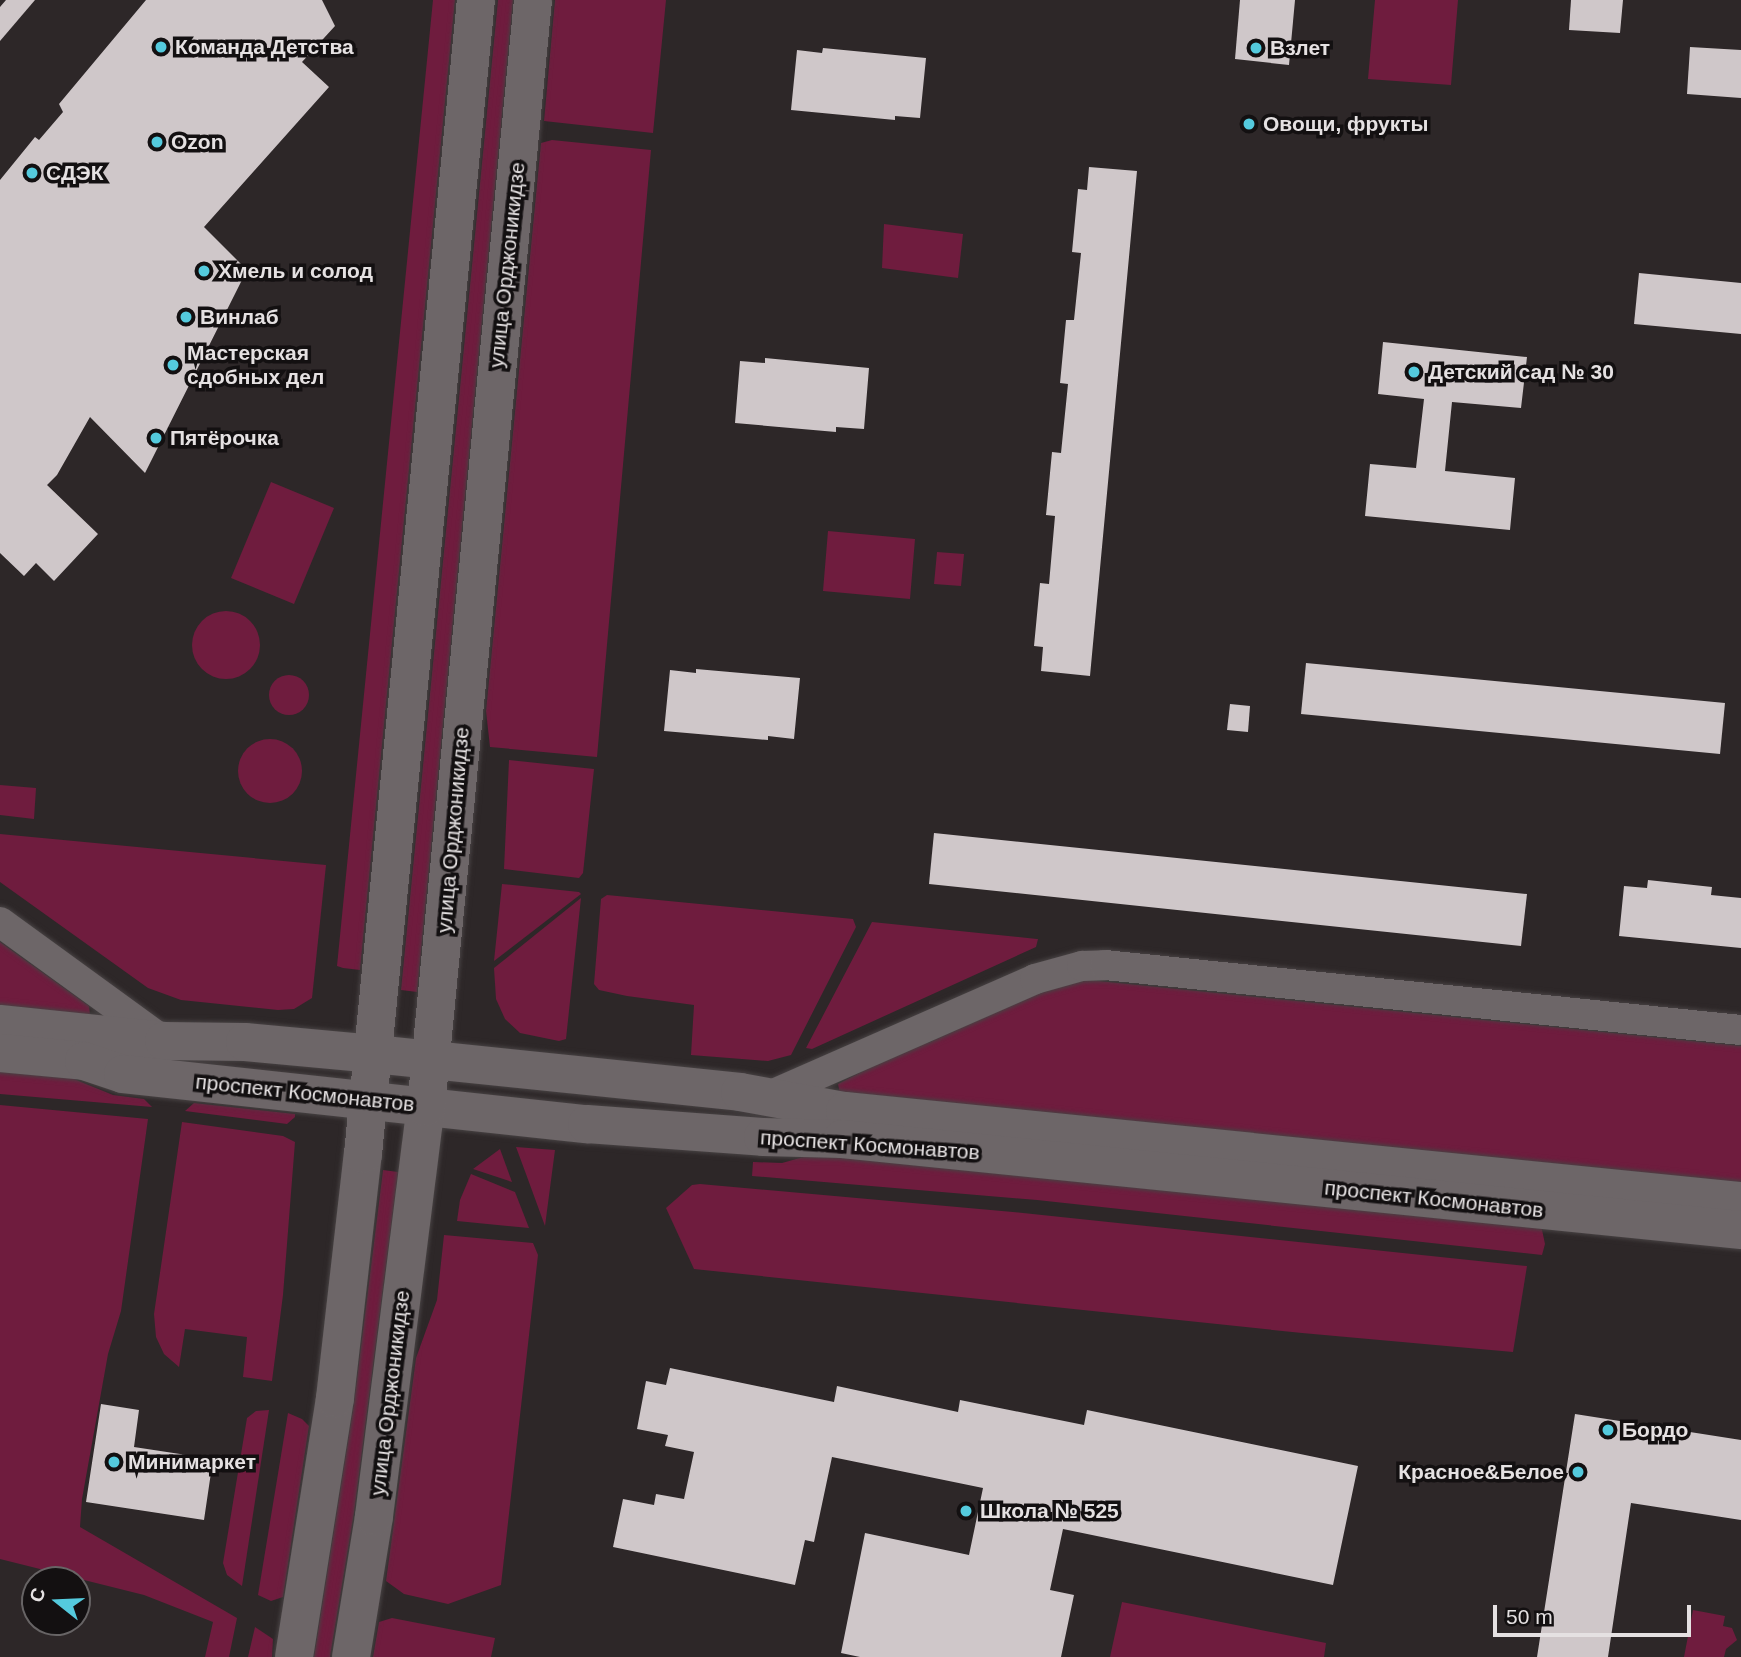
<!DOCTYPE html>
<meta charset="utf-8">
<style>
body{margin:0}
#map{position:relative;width:1741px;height:1657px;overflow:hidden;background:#2d2728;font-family:Helvetica,sans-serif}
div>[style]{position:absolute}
.green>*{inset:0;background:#6f1c3e}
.round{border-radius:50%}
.building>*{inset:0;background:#cfc7c9}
.roads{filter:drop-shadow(0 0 2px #474243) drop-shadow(0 0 2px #474243)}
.minor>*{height:30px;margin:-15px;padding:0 15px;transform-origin:15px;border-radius:15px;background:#6d6668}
.tertiary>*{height:38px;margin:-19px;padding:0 19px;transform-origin:19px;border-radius:19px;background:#6d6668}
.dots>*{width:19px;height:19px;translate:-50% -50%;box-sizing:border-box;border:4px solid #131011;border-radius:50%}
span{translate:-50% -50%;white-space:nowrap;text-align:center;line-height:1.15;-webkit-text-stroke:7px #131011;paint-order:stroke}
.poi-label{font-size:21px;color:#e5e1e2;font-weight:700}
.left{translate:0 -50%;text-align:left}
.right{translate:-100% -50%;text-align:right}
.street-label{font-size:21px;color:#e5e1e2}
.north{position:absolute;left:21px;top:1566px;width:70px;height:70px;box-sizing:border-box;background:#131011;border:2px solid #676465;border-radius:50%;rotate:288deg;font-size:19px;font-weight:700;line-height:28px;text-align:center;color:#e5e1e2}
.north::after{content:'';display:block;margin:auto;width:24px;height:32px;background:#54cadd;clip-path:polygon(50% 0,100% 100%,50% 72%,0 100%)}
.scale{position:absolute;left:1493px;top:1605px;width:198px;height:32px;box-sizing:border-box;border:4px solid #e5e1e2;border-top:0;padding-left:9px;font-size:21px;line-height:24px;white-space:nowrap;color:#e5e1e2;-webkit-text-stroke:5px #131011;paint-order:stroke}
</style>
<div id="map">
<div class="green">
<div style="clip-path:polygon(433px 0,455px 0,360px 970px,343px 968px,337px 966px)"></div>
<div style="clip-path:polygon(498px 0,513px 0,417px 992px,401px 990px)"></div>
<div style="clip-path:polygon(555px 0,666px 0,653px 133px,544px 121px)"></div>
<div style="clip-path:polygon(1375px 0,1458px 0,1451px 85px,1368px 79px)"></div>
<div style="clip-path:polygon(552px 140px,651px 150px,597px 757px,490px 747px,486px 711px,541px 143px)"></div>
<div style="clip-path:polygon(884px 224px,963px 234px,958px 278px,882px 268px)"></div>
<div style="clip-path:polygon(271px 482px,334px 508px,294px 604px,231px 578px)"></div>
<div style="clip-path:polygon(828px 531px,915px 539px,910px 599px,823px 591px)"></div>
<div style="clip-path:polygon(937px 552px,964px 554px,961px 586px,934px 584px)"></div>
<div class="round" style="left:192px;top:611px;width:68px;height:68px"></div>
<div class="round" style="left:269px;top:675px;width:40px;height:40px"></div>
<div class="round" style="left:238px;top:739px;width:64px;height:64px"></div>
<div style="clip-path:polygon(509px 760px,594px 769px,583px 873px,579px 878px,504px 869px)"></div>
<div style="clip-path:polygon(0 785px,36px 788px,34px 819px,0 815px)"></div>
<div style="clip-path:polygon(0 834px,326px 865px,312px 998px,294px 1009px,278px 1010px,181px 1000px,148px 988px,0 882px)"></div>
<div style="clip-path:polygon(502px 884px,579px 892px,581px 894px,494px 961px)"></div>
<div style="clip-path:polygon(607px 895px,853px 919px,856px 927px,791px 1055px,768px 1061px,691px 1055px,694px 1005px,627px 996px,599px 990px,594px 984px,601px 899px)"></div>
<div style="clip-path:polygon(581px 898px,566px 1039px,559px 1041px,520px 1033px,505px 1019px,496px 999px,494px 968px)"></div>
<div style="clip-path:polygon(872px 922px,1037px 939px,1038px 939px,1036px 947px,812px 1049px,806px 1048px)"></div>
<div style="clip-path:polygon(0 942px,89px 1006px,90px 1015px,0 1010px)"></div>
<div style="clip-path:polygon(1069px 978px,1741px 1046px,1741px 1187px,840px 1094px,838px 1084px,925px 1039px,928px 1043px)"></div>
<div style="clip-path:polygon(0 1070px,69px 1077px,113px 1095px,144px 1099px,152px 1107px,0 1094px)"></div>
<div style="clip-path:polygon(194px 1103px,295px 1114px,295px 1117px,287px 1124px,185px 1111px)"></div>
<div style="clip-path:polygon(0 1105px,148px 1119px,121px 1311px,108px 1354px,82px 1499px,80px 1527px,237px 1618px,229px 1657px,205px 1657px,213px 1622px,144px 1595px,0 1559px)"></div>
<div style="clip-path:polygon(182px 1122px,283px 1136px,295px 1142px,283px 1295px,272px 1381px,243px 1377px,247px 1337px,185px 1329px,179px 1367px,164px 1354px,156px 1337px,154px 1314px)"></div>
<div style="clip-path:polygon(516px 1147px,555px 1150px,545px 1226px,526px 1174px)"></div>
<div style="clip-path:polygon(500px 1149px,512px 1182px,473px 1169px)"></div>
<div style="clip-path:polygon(814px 1154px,1541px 1225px,1545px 1244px,1542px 1255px,1037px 1200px,752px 1176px,753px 1162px,782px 1163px)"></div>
<div style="clip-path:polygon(383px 1170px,398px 1172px,354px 1513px,330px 1657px,314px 1657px,354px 1403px)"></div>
<div style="clip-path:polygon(471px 1174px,515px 1192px,529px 1228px,457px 1221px,460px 1200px)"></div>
<div style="clip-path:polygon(700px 1184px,1013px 1212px,1527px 1266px,1513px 1352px,1302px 1333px,694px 1269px,666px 1208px,692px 1185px)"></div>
<div style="clip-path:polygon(444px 1235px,533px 1243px,538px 1255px,501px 1585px,448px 1604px,404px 1594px,386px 1581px,416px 1358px,437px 1300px)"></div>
<div style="clip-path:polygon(269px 1410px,242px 1586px,227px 1575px,223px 1563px,247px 1418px,256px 1411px)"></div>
<div style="clip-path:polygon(288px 1413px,302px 1419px,309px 1426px,283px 1597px,271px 1601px,258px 1595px)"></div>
<div style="clip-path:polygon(1122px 1602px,1326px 1643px,1324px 1657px,1110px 1657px)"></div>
<div style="clip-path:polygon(1693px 1610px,1725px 1616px,1723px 1626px,1732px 1628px,1737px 1640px,1726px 1649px,1724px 1657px,1684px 1657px)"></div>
<div style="clip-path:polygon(392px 1618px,495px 1638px,491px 1657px,373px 1657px,379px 1622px)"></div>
<div style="clip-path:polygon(255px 1627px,273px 1639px,272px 1657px,248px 1657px)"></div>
</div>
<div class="building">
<div style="clip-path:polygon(6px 0,35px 0,0 41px,0 7px)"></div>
<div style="clip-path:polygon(146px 0,322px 0,335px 26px,302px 62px,329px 87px,204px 227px,247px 270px,145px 473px,90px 417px,57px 475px,47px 485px,98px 534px,54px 581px,36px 563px,24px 576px,0 553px,0 180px,35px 137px,39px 140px,63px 112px,59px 104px)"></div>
<div style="clip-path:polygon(1240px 0,1295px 0,1289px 65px,1235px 59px)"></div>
<div style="clip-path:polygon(1571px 0,1623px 0,1620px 33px,1569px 30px)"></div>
<div style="clip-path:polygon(1690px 47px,1741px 50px,1741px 98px,1687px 94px)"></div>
<div style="clip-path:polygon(823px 48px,926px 58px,920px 118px,895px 116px,895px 120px,791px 110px,797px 50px,822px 53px)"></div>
<div style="clip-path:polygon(1089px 167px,1137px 171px,1090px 676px,1041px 671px,1043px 647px,1034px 646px,1040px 583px,1049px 584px,1055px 516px,1046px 515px,1052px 452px,1061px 453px,1068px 384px,1060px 383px,1066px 320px,1074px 320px,1081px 253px,1072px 252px,1078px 189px,1087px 190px)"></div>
<div style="clip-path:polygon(1639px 273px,1741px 283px,1741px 334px,1634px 324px)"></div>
<div style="clip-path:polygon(1383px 342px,1527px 357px,1521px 408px,1452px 402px,1445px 471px,1515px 478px,1510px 530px,1365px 516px,1370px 464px,1416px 468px,1424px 399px,1378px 394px)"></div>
<div style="clip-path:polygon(765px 358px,869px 368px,864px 429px,836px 427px,836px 432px,735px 423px,740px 361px,765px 363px)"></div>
<div style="clip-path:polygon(1306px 663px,1725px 703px,1720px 754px,1301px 714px)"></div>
<div style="clip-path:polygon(696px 669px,800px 678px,794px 739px,768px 736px,768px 740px,664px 731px,670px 670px,696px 673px)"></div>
<div style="clip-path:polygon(1230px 704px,1250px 706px,1248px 732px,1227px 730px)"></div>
<div style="clip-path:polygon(934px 833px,1527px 894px,1521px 946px,929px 884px)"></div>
<div style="clip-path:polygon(1648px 880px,1712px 887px,1711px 895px,1741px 898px,1741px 948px,1619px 936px,1624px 886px,1647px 888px)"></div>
<div style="clip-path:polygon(670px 1368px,834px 1402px,837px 1386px,958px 1412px,960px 1400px,1084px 1425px,1087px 1410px,1358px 1466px,1333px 1585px,1063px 1529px,1050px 1590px,1074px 1595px,1061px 1657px,860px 1657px,841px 1653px,865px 1533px,969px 1555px,983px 1488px,832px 1457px,814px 1542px,805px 1540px,795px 1585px,613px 1547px,623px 1499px,654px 1505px,656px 1494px,684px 1499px,694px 1452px,665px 1446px,668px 1435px,637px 1429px,646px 1381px,666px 1385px)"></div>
<div style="clip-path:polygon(101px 1404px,139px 1410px,134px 1447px,213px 1459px,204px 1520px,86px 1502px)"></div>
<div style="clip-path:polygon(1575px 1414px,1741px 1440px,1741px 1520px,1631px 1503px,1608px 1657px,1537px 1657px)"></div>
</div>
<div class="roads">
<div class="minor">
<div style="left:0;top:922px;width:203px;rotate:36deg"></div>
<div style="left:769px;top:1096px;width:291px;rotate:-23.7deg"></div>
<div style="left:1035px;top:979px;width:49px;rotate:-15.5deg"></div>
<div style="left:1082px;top:966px;width:23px;rotate:-2deg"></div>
<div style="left:1105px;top:965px;width:639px;rotate:5.84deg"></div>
</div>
<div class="tertiary">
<div style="left:0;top:1024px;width:165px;rotate:5.9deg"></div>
<div style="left:164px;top:1041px;width:81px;rotate:0.7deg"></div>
<div style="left:245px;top:1042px;width:130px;rotate:5.3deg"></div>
<div style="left:374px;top:1054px;width:368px;rotate:5.9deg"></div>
<div style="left:740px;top:1092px;width:107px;rotate:10.3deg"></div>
<div style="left:845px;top:1111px;width:901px;rotate:5.74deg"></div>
<div style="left:0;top:1053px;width:84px;rotate:5.4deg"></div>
<div style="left:84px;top:1061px;width:41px;rotate:18.4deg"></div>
<div style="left:123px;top:1074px;width:467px;rotate:6.2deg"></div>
<div style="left:587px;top:1124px;width:176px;rotate:4.2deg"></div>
<div style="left:763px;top:1137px;width:79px;rotate:1.5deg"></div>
<div style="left:842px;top:1139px;width:904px;rotate:5.78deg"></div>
<div style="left:294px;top:1657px;width:262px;rotate:-81deg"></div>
<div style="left:335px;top:1398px;width:246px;rotate:-83.5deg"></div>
<div style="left:363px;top:1154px;width:1160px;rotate:-84.41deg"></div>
<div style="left:351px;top:1657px;width:143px;rotate:-80.7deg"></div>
<div style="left:374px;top:1516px;width:412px;rotate:-82.8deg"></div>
<div style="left:426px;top:1107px;width:1112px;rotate:-84.48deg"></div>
</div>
</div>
<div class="dots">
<div style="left:161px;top:47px;background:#54cadd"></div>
<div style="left:1256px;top:48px;background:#54cadd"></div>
<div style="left:1249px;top:124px;background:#54cadd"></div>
<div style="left:157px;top:142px;background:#54cadd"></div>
<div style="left:32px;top:173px;background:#54cadd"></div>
<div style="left:204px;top:271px;background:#54cadd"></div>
<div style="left:186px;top:317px;background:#54cadd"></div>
<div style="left:173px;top:365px;background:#54cadd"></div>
<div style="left:1414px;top:372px;background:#54cadd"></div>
<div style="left:156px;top:438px;background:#54cadd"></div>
<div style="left:1608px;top:1430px;background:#54cadd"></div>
<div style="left:114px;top:1462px;background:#54cadd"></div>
<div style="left:1578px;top:1472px;background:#54cadd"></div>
<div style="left:966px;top:1511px;background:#54cadd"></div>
</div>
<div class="poi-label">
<span class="left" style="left:175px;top:47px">Команда Детства</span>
<span class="left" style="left:1270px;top:48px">Взлет</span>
<span class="left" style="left:1263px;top:124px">Овощи, фрукты</span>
<span class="left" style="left:171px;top:142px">Ozon</span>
<span class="left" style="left:46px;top:173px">СДЭК</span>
<span class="left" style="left:218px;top:271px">Хмель и солод</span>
<span class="left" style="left:200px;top:317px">Винлаб</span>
<span class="left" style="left:187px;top:365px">Мастерская<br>сдобных дел</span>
<span class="left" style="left:1428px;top:372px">Детский сад № 30</span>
<span class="left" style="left:170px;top:438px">Пятёрочка</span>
<span class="left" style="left:1622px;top:1430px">Бордо</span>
<span class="left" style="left:128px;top:1462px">Минимаркет</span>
<span class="right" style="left:1564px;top:1472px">Красное&amp;Белое</span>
<span class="left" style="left:980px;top:1511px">Школа № 525</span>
</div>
<div class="street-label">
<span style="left:507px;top:265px;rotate:-84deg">улица Орджоникидзе</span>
<span style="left:453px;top:830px;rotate:-85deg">улица Орджоникидзе</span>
<span style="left:305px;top:1093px;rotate:6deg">проспект Космонавтов</span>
<span style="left:870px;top:1145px;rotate:4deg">проспект Космонавтов</span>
<span style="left:1434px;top:1199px;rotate:6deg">проспект Космонавтов</span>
<span style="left:390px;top:1393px;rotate:-83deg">улица Орджоникидзе</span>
</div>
<div class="north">С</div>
<div class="scale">50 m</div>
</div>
